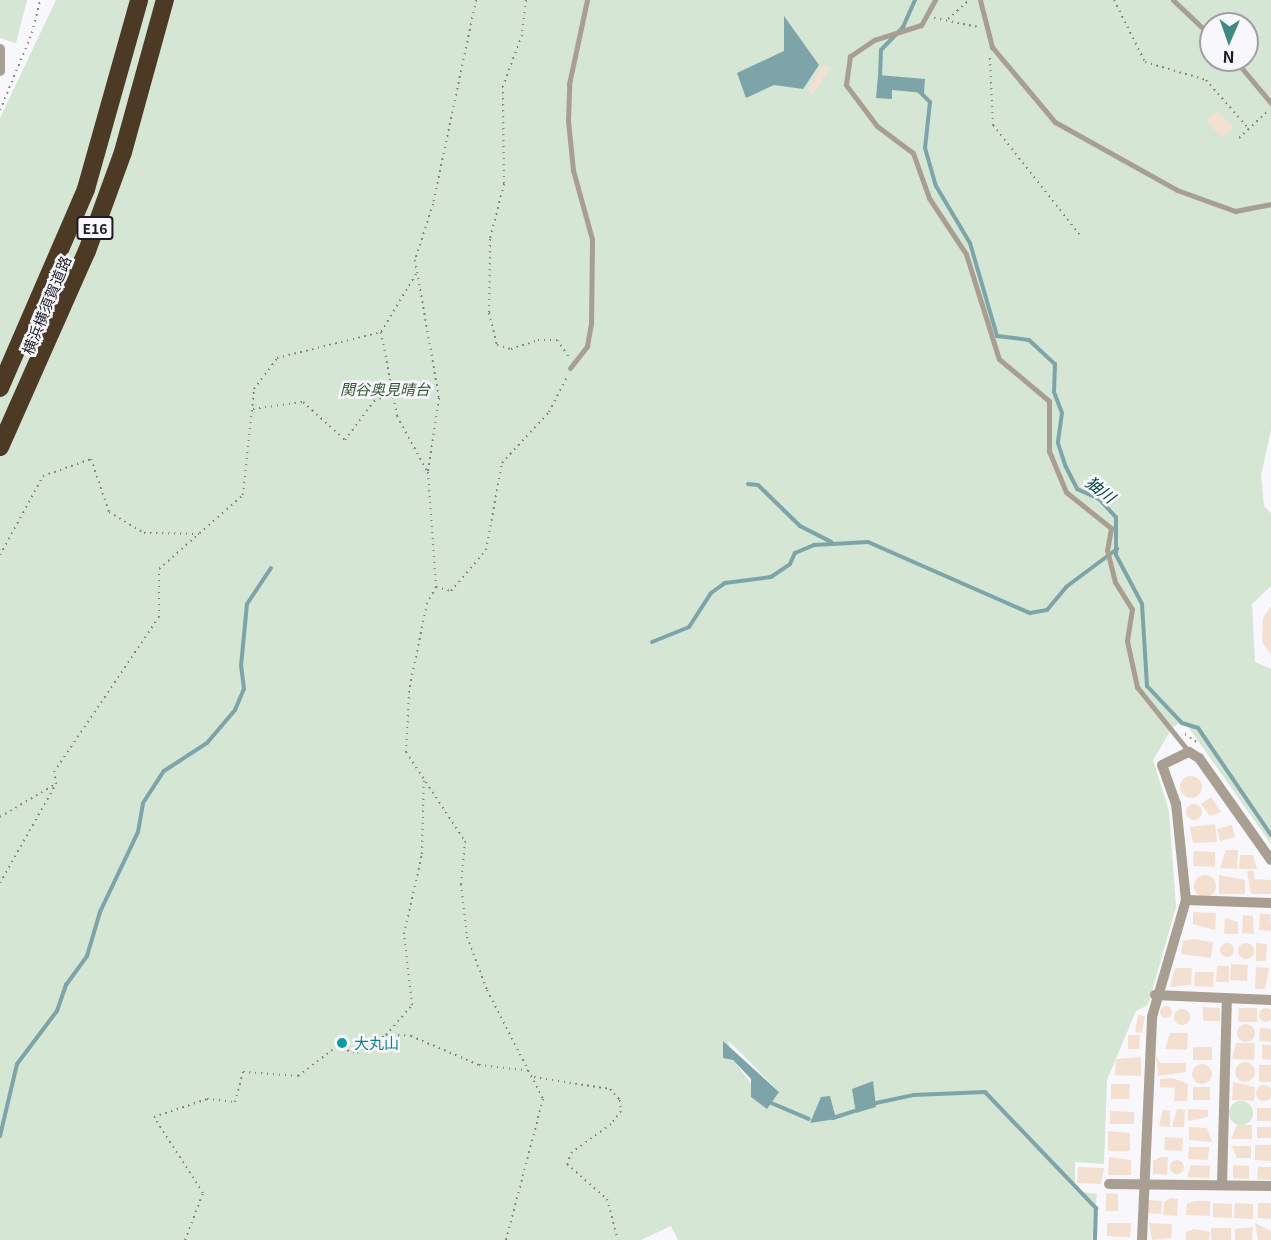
<!DOCTYPE html>
<meta charset="utf-8">
<style>
body{margin:0}
#map{position:relative;width:1271px;height:1240px;overflow:hidden;background:#f8f7fc;font-family:Georgia,"Noto Sans JP",serif}
div>[style]{position:absolute}
.green>*{inset:0;background:#d5e6d4}
.round{border-radius:50%}
.water>*{inset:0;background:#7da5a9}
.stream>*{height:4px;margin:-2px;padding:0 2px;transform-origin:2px;border-radius:2px;background:#7da5a9}
.building>*{inset:0;background:#f4e0d1}
.path>*{height:2px;margin-top:-1px;transform-origin:0;background:repeating-linear-gradient(90deg,#828087 0 1.5px,transparent 0 6px)}
.service>*{height:5px;margin:-2.5px;padding:0 2.5px;transform-origin:2.5px;border-radius:2.5px;background:#a89e92}
.minor>*{height:10px;margin:-5px;padding:0 5px;transform-origin:5px;border-radius:5px;background:#a89e92}
.motorway>*{height:18px;margin:-9px;padding:0 9px;transform-origin:9px;border-radius:9px;background:#4d3a24}
.dots>*{width:16px;height:16px;translate:-50% -50%;box-sizing:border-box;border:3px solid #f8f7fc;border-radius:50%}
span{translate:-50% -50%;white-space:nowrap;text-align:center;line-height:1.15;-webkit-text-stroke:5px #f8f7fc;paint-order:stroke}
.shield-label span{padding:2px 4px;background:#f8f7fc;border:2px solid;border-radius:4px;-webkit-text-stroke-width:0}
.shield-label{font-size:14px;color:#1e1c24;font-weight:700}
.street-label{font-size:15px;color:#1e1c24}
.park-label{font-size:15px;color:#365a34;font-style:italic}
.culture-label{font-size:15px;color:#0d838f}
.left{translate:0 -50%;text-align:left}
.water-label{font-size:16px;color:#004046;font-style:italic}
.north{position:absolute;left:1199px;top:12px;width:60px;height:60px;box-sizing:border-box;background:#f8f7fc;border:2px solid #a19fa6;border-radius:50%;rotate:182deg;font-size:16px;font-weight:700;line-height:24px;text-align:center;color:#1e1c24}
.north::after{content:'';display:block;margin:auto;width:21px;height:27px;background:#438982;clip-path:polygon(50% 0,100% 100%,50% 72%,0 100%)}
</style>
<div id="map">
<div class="green">
<div style="clip-path:polygon(0 0,27px 0,16px 43px,0 38px)"></div>
<div style="clip-path:polygon(evenodd,56px 0,1271px 0,1271px 430px,1261px 475px,1264px 506px,1271px 513px,1271px 586px,1252px 604px,1255px 662px,1271px 669px,1271px 844px,1184px 721px,1173px 727px,1153px 760px,1169px 811px,1176px 907px,1148px 1005px,1136px 1011px,1107px 1080px,1104px 1164px,1075px 1162px,1075px 1191px,1097px 1194px,1092px 1240px,678px 1240px,671px 1226px,641px 1240px,0 1240px,0 118px,56px 0,1211px 24px,1247px 24px,1247px 60px,1211px 60px,1211px 24px,56px 0,728px 1041px,741px 1053px,779px 1092px,751px 1083px,733px 1060px,728px 1041px)"></div>
<div class="round" style="left:1229px;top:1101px;width:24px;height:24px"></div>
</div>
<div class="water">
<div style="clip-path:polygon(784px 16px,819px 65px,803px 89px,774px 85px,746px 98px,737px 73px,784px 51px)"></div>
<div style="clip-path:polygon(878px 75px,925px 79px,924px 93px,892px 90px,892px 99px,876px 98px)"></div>
<div style="clip-path:polygon(723px 1041px,779px 1092px,767px 1109px,751px 1097px,751px 1079px,733px 1060px,723px 1058px)"></div>
<div style="clip-path:polygon(873px 1081px,876px 1107px,856px 1113px,852px 1089px)"></div>
<div style="clip-path:polygon(830px 1096px,836px 1119px,810px 1123px,821px 1097px)"></div>
</div>
<div class="stream">
<div style="left:880px;top:78px;width:28px;rotate:-88deg"></div>
<div style="left:881px;top:50px;width:32px;rotate:-46deg"></div>
<div style="left:903px;top:27px;width:30px;rotate:-66deg"></div>
<div style="left:919px;top:91px;width:16px;rotate:45deg"></div>
<div style="left:930px;top:102px;width:46px;rotate:96.2deg"></div>
<div style="left:925px;top:148px;width:40px;rotate:74deg"></div>
<div style="left:936px;top:186px;width:66px;rotate:59.2deg"></div>
<div style="left:970px;top:243px;width:97px;rotate:73.8deg"></div>
<div style="left:997px;top:336px;width:32px;rotate:7deg"></div>
<div style="left:1029px;top:340px;width:35px;rotate:43deg"></div>
<div style="left:1055px;top:364px;width:28px;rotate:92deg"></div>
<div style="left:1054px;top:392px;width:22px;rotate:69deg"></div>
<div style="left:1062px;top:413px;width:30px;rotate:98deg"></div>
<div style="left:1058px;top:443px;width:25px;rotate:72deg"></div>
<div style="left:1066px;top:467px;width:25px;rotate:63deg"></div>
<div style="left:1077px;top:489px;width:24px;rotate:24deg"></div>
<div style="left:1099px;top:499px;width:25px;rotate:47deg"></div>
<div style="left:1116px;top:517px;width:38px;rotate:90deg"></div>
<div style="left:1116px;top:555px;width:55px;rotate:62deg"></div>
<div style="left:1142px;top:604px;width:82px;rotate:86.5deg"></div>
<div style="left:1147px;top:686px;width:51px;rotate:46.6deg"></div>
<div style="left:1182px;top:723px;width:17px;rotate:17deg"></div>
<div style="left:1198px;top:728px;width:130px;rotate:55.7deg"></div>
<div style="left:748px;top:484px;width:10px;rotate:6deg"></div>
<div style="left:758px;top:485px;width:59px;rotate:44.3deg"></div>
<div style="left:800px;top:526px;width:35px;rotate:27deg"></div>
<div style="left:652px;top:642px;width:40px;rotate:-22deg"></div>
<div style="left:689px;top:627px;width:40px;rotate:-57.1deg"></div>
<div style="left:711px;top:593px;width:17px;rotate:-36deg"></div>
<div style="left:725px;top:583px;width:46px;rotate:-7.4deg"></div>
<div style="left:771px;top:577px;width:23px;rotate:-34deg"></div>
<div style="left:790px;top:564px;width:12px;rotate:-66deg"></div>
<div style="left:795px;top:553px;width:21px;rotate:-23deg"></div>
<div style="left:814px;top:545px;width:54px;rotate:-3.2deg"></div>
<div style="left:868px;top:542px;width:177px;rotate:23.7deg"></div>
<div style="left:1030px;top:613px;width:17px;rotate:-10deg"></div>
<div style="left:1047px;top:610px;width:30px;rotate:-50deg"></div>
<div style="left:1066px;top:587px;width:64px;rotate:-36.7deg"></div>
<div style="left:769px;top:1102px;width:43px;rotate:23deg"></div>
<div style="left:876px;top:1103px;width:39px;rotate:-12deg"></div>
<div style="left:914px;top:1095px;width:71px;rotate:-2.4deg"></div>
<div style="left:985px;top:1092px;width:161px;rotate:46.3deg"></div>
<div style="left:1096px;top:1208px;width:32px;rotate:92deg"></div>
<div style="left:833px;top:1118px;width:23px;rotate:-18deg"></div>
<div style="left:0;top:1136px;width:74px;rotate:-76.7deg"></div>
<div style="left:17px;top:1064px;width:66px;rotate:-53deg"></div>
<div style="left:57px;top:1011px;width:28px;rotate:-71deg"></div>
<div style="left:66px;top:985px;width:36px;rotate:-54deg"></div>
<div style="left:87px;top:956px;width:46px;rotate:-73.5deg"></div>
<div style="left:100px;top:912px;width:89px;rotate:-64.6deg"></div>
<div style="left:138px;top:832px;width:29px;rotate:-80deg"></div>
<div style="left:143px;top:803px;width:38px;rotate:-57deg"></div>
<div style="left:164px;top:771px;width:51px;rotate:-33.1deg"></div>
<div style="left:207px;top:743px;width:43px;rotate:-49.7deg"></div>
<div style="left:235px;top:710px;width:23px;rotate:-67deg"></div>
<div style="left:244px;top:689px;width:23px;rotate:-97deg"></div>
<div style="left:241px;top:666px;width:62px;rotate:-84.5deg"></div>
<div style="left:247px;top:604px;width:43px;rotate:-56.3deg"></div>
</div>
<div class="building">
<div style="clip-path:polygon(824px 64px,830px 68px,813px 94px,807px 90px)"></div>
<div style="clip-path:polygon(1217px 111px,1233px 127px,1221px 138px,1206px 121px)"></div>
<div style="clip-path:polygon(1271px 606px,1271px 655px,1262px 642px,1263px 618px)"></div>
<div class="round" style="left:1180px;top:776px;width:22px;height:22px"></div>
<div style="clip-path:polygon(1211px 797px,1221px 812px,1210px 816px,1201px 804px)"></div>
<div class="round" style="left:1186px;top:804px;width:16px;height:16px"></div>
<div style="clip-path:polygon(1215px 824px,1217px 842px,1193px 843px,1190px 827px)"></div>
<div style="clip-path:polygon(1232px 825px,1235px 837px,1220px 841px,1217px 829px)"></div>
<div style="clip-path:polygon(1226px 850px,1238px 850px,1237px 869px,1220px 868px)"></div>
<div style="clip-path:polygon(1194px 851px,1215px 852px,1215px 867px,1193px 866px)"></div>
<div style="clip-path:polygon(1240px 855px,1253px 855px,1257px 869px,1239px 869px)"></div>
<div style="clip-path:polygon(1247px 871px,1254px 871px,1254px 879px,1271px 880px,1271px 894px,1251px 894px)"></div>
<div class="round" style="left:1194px;top:875px;width:22px;height:22px"></div>
<div style="clip-path:polygon(1219px 875px,1245px 880px,1245px 894px,1219px 894px)"></div>
<div style="clip-path:polygon(1193px 912px,1216px 913px,1215px 930px,1193px 924px)"></div>
<div style="clip-path:polygon(1260px 914px,1270px 914px,1271px 931px,1259px 930px)"></div>
<div style="clip-path:polygon(1243px 915px,1253px 916px,1254px 934px,1242px 933px)"></div>
<div style="clip-path:polygon(1225px 918px,1238px 922px,1238px 934px,1224px 934px)"></div>
<div style="clip-path:polygon(1193px 939px,1213px 942px,1211px 958px,1181px 954px,1183px 941px)"></div>
<div class="round" style="left:1220px;top:943px;width:14px;height:14px"></div>
<div style="clip-path:polygon(1256px 943px,1267px 944px,1266px 961px,1256px 961px)"></div>
<div class="round" style="left:1238px;top:943px;width:16px;height:16px"></div>
<div style="clip-path:polygon(1231px 964px,1248px 965px,1247px 981px,1230px 980px)"></div>
<div style="clip-path:polygon(1217px 966px,1229px 966px,1229px 982px,1216px 982px)"></div>
<div style="clip-path:polygon(1256px 967px,1269px 968px,1265px 989px,1255px 989px)"></div>
<div style="clip-path:polygon(1175px 968px,1192px 968px,1191px 985px,1170px 987px)"></div>
<div style="clip-path:polygon(1195px 972px,1214px 972px,1213px 987px,1194px 986px)"></div>
<div class="round" style="left:1160px;top:1006px;width:12px;height:12px"></div>
<div style="clip-path:polygon(1203px 1007px,1220px 1008px,1220px 1021px,1203px 1021px)"></div>
<div style="clip-path:polygon(1239px 1008px,1257px 1008px,1257px 1022px,1238px 1022px)"></div>
<div class="round" style="left:1259px;top:1008px;width:14px;height:14px"></div>
<div class="round" style="left:1174px;top:1009px;width:16px;height:16px"></div>
<div style="clip-path:polygon(1138px 1015px,1145px 1016px,1142px 1033px,1135px 1032px)"></div>
<div class="round" style="left:1237px;top:1024px;width:18px;height:18px"></div>
<div style="clip-path:polygon(1260px 1028px,1271px 1029px,1271px 1042px,1259px 1041px)"></div>
<div style="clip-path:polygon(1170px 1033px,1188px 1033px,1187px 1050px,1165px 1049px)"></div>
<div style="clip-path:polygon(1128px 1035px,1140px 1035px,1139px 1049px,1128px 1049px)"></div>
<div style="clip-path:polygon(1236px 1043px,1255px 1043px,1254px 1060px,1232px 1059px)"></div>
<div style="clip-path:polygon(1262px 1045px,1271px 1045px,1271px 1060px,1262px 1059px)"></div>
<div style="clip-path:polygon(1193px 1047px,1212px 1047px,1212px 1060px,1193px 1060px)"></div>
<div style="clip-path:polygon(1156px 1054px,1160px 1063px,1186px 1063px,1186px 1072px,1158px 1076px)"></div>
<div style="clip-path:polygon(1141px 1057px,1141px 1076px,1115px 1075px,1116px 1059px)"></div>
<div class="round" style="left:1235px;top:1062px;width:20px;height:20px"></div>
<div class="round" style="left:1192px;top:1064px;width:20px;height:20px"></div>
<div style="clip-path:polygon(1259px 1065px,1271px 1065px,1271px 1082px,1259px 1082px)"></div>
<div style="clip-path:polygon(1173px 1078px,1188px 1084px,1187px 1101px,1174px 1101px,1175px 1088px,1160px 1087px,1160px 1079px)"></div>
<div style="clip-path:polygon(1233px 1082px,1255px 1087px,1254px 1101px,1232px 1100px)"></div>
<div style="clip-path:polygon(1111px 1084px,1130px 1084px,1129px 1099px,1111px 1099px)"></div>
<div class="round" style="left:1256px;top:1085px;width:16px;height:16px"></div>
<div style="clip-path:polygon(1193px 1087px,1210px 1087px,1210px 1100px,1193px 1100px)"></div>
<div style="clip-path:polygon(1257px 1108px,1271px 1108px,1271px 1121px,1257px 1121px)"></div>
<div style="clip-path:polygon(1177px 1109px,1185px 1110px,1184px 1127px,1172px 1127px)"></div>
<div style="clip-path:polygon(1188px 1109px,1208px 1110px,1208px 1117px,1188px 1121px)"></div>
<div style="clip-path:polygon(1163px 1110px,1170px 1111px,1170px 1127px,1159px 1126px)"></div>
<div style="clip-path:polygon(1110px 1111px,1134px 1112px,1134px 1124px,1110px 1124px)"></div>
<div style="clip-path:polygon(1237px 1125px,1252px 1125px,1252px 1139px,1231px 1139px)"></div>
<div style="clip-path:polygon(1189px 1127px,1207px 1128px,1212px 1142px,1189px 1140px)"></div>
<div style="clip-path:polygon(1257px 1127px,1271px 1127px,1271px 1138px,1257px 1138px)"></div>
<div style="clip-path:polygon(1108px 1131px,1130px 1133px,1130px 1151px,1108px 1151px)"></div>
<div style="clip-path:polygon(1165px 1137px,1183px 1138px,1182px 1151px,1164px 1150px)"></div>
<div style="clip-path:polygon(1255px 1145px,1271px 1145px,1271px 1161px,1255px 1160px)"></div>
<div style="clip-path:polygon(1232px 1146px,1251px 1146px,1251px 1158px,1237px 1158px)"></div>
<div style="clip-path:polygon(1189px 1147px,1209px 1147px,1208px 1160px,1188px 1159px)"></div>
<div style="clip-path:polygon(1109px 1157px,1131px 1160px,1131px 1175px,1108px 1175px)"></div>
<div style="clip-path:polygon(1161px 1157px,1168px 1157px,1167px 1175px,1153px 1174px,1153px 1161px)"></div>
<div class="round" style="left:1170px;top:1160px;width:14px;height:14px"></div>
<div style="clip-path:polygon(1191px 1165px,1210px 1166px,1209px 1178px,1187px 1177px)"></div>
<div style="clip-path:polygon(1233px 1165px,1249px 1166px,1249px 1179px,1233px 1178px)"></div>
<div style="clip-path:polygon(1078px 1167px,1104px 1168px,1101px 1184px,1077px 1183px)"></div>
<div style="clip-path:polygon(1258px 1167px,1271px 1167px,1271px 1180px,1257px 1179px)"></div>
<div style="clip-path:polygon(1106px 1193px,1118px 1194px,1118px 1211px,1106px 1211px)"></div>
<div style="clip-path:polygon(1170px 1198px,1178px 1199px,1177px 1216px,1163px 1215px,1164px 1202px)"></div>
<div style="clip-path:polygon(1148px 1200px,1162px 1201px,1161px 1214px,1147px 1213px)"></div>
<div style="clip-path:polygon(1195px 1201px,1210px 1201px,1210px 1216px,1186px 1215px,1187px 1204px)"></div>
<div style="clip-path:polygon(1213px 1203px,1232px 1204px,1232px 1218px,1213px 1217px)"></div>
<div style="clip-path:polygon(1235px 1203px,1253px 1204px,1253px 1219px,1234px 1218px)"></div>
<div style="clip-path:polygon(1258px 1203px,1271px 1203px,1271px 1219px,1258px 1218px)"></div>
<div style="clip-path:polygon(1107px 1223px,1131px 1223px,1130px 1237px,1107px 1236px)"></div>
<div style="clip-path:polygon(1149px 1223px,1172px 1224px,1171px 1238px,1152px 1240px)"></div>
<div style="clip-path:polygon(1255px 1223px,1271px 1231px,1271px 1240px,1258px 1240px)"></div>
<div style="clip-path:polygon(1253px 1227px,1252px 1240px,1235px 1240px,1235px 1229px)"></div>
<div style="clip-path:polygon(1211px 1228px,1231px 1228px,1231px 1240px,1211px 1240px)"></div>
<div style="clip-path:polygon(1194px 1229px,1210px 1232px,1209px 1240px,1186px 1240px,1186px 1232px)"></div>
</div>
<div class="path">
<div style="left:476px;top:0;width:208px;rotate:101.9deg"></div>
<div style="left:433px;top:204px;width:59px;rotate:107.8deg"></div>
<div style="left:415px;top:260px;width:140px;rotate:80.1deg"></div>
<div style="left:439px;top:398px;width:75px;rotate:98.5deg"></div>
<div style="left:428px;top:472px;width:115px;rotate:86deg"></div>
<div style="left:436px;top:587px;width:18px;rotate:119deg"></div>
<div style="left:427px;top:603px;width:90px;rotate:101.6deg"></div>
<div style="left:409px;top:691px;width:61px;rotate:92.8deg"></div>
<div style="left:406px;top:752px;width:107px;rotate:56.5deg"></div>
<div style="left:465px;top:841px;width:43px;rotate:95.3deg"></div>
<div style="left:461px;top:884px;width:53px;rotate:83.5deg"></div>
<div style="left:467px;top:937px;width:57px;rotate:69.3deg"></div>
<div style="left:487px;top:990px;width:123px;rotate:62.8deg"></div>
<div style="left:543px;top:1099px;width:146px;rotate:104.7deg"></div>
<div style="left:526px;top:0;width:35px;rotate:97deg"></div>
<div style="left:522px;top:35px;width:54px;rotate:110.4deg"></div>
<div style="left:503px;top:86px;width:98px;rotate:89.4deg"></div>
<div style="left:504px;top:184px;width:57px;rotate:104.3deg"></div>
<div style="left:490px;top:239px;width:74px;rotate:90.8deg"></div>
<div style="left:489px;top:313px;width:33px;rotate:76deg"></div>
<div style="left:497px;top:345px;width:15px;rotate:16deg"></div>
<div style="left:511px;top:349px;width:28px;rotate:-18deg"></div>
<div style="left:538px;top:340px;width:19px"></div>
<div style="left:557px;top:340px;width:21px;rotate:55deg"></div>
<div style="left:1114px;top:0;width:69px;rotate:63.4deg"></div>
<div style="left:1145px;top:62px;width:64px;rotate:16.4deg"></div>
<div style="left:1206px;top:80px;width:65px;rotate:48.7deg"></div>
<div style="left:934px;top:18px;width:45px;rotate:11.6deg"></div>
<div style="left:948px;top:19px;width:28px;rotate:-42deg"></div>
<div style="left:990px;top:58px;width:67px;rotate:87.4deg"></div>
<div style="left:993px;top:125px;width:140px;rotate:51.7deg"></div>
<div style="left:0;top:110px;width:83px;rotate:-67.4deg"></div>
<div style="left:32px;top:33px;width:34px;rotate:-76deg"></div>
<div style="left:1239px;top:138px;width:38px;rotate:-43deg"></div>
<div style="left:416px;top:274px;width:68px;rotate:121.1deg"></div>
<div style="left:381px;top:332px;width:86px;rotate:79.2deg"></div>
<div style="left:397px;top:416px;width:63px;rotate:61.4deg"></div>
<div style="left:253px;top:409px;width:50px;rotate:-8deg"></div>
<div style="left:303px;top:402px;width:57px;rotate:42.1deg"></div>
<div style="left:345px;top:440px;width:49px;rotate:-53.4deg"></div>
<div style="left:374px;top:401px;width:20px;rotate:-24deg"></div>
<div style="left:0;top:555px;width:90px;rotate:-61.4deg"></div>
<div style="left:43px;top:476px;width:51px;rotate:-19.5deg"></div>
<div style="left:91px;top:459px;width:56px;rotate:71.2deg"></div>
<div style="left:109px;top:512px;width:41px;rotate:31deg"></div>
<div style="left:144px;top:533px;width:55px;rotate:1deg"></div>
<div style="left:436px;top:587px;width:16px;rotate:15deg"></div>
<div style="left:451px;top:591px;width:54px;rotate:-49.5deg"></div>
<div style="left:486px;top:550px;width:88px;rotate:-79.6deg"></div>
<div style="left:502px;top:463px;width:69px;rotate:-47.3deg"></div>
<div style="left:549px;top:412px;width:39px;rotate:-63deg"></div>
<div style="left:1185px;top:734px;width:18px;rotate:34deg"></div>
<div style="left:0;top:817px;width:63px;rotate:-30.7deg"></div>
<div style="left:0;top:883px;width:114px;rotate:-60.5deg"></div>
<div style="left:56px;top:784px;width:12px;rotate:-99deg"></div>
<div style="left:54px;top:772px;width:187px;rotate:-55.9deg"></div>
<div style="left:159px;top:617px;width:48px;rotate:-90deg"></div>
<div style="left:159px;top:569px;width:112px;rotate:-41.4deg"></div>
<div style="left:243px;top:495px;width:107px;rotate:-84.1deg"></div>
<div style="left:254px;top:389px;width:39px;rotate:-53deg"></div>
<div style="left:277px;top:358px;width:107px;rotate:-14deg"></div>
<div style="left:386px;top:1035px;width:40px;rotate:-49deg"></div>
<div style="left:412px;top:1005px;width:71px;rotate:-96.4deg"></div>
<div style="left:404px;top:934px;width:82px;rotate:-77.3deg"></div>
<div style="left:422px;top:854px;width:77px;rotate:-88.5deg"></div>
<div style="left:534px;top:1077px;width:77px;rotate:9deg"></div>
<div style="left:610px;top:1089px;width:15px;rotate:48deg"></div>
<div style="left:620px;top:1100px;width:11px;rotate:85deg"></div>
<div style="left:621px;top:1111px;width:16px;rotate:128deg"></div>
<div style="left:611px;top:1124px;width:48px;rotate:144.3deg"></div>
<div style="left:572px;top:1152px;width:13px;rotate:113deg"></div>
<div style="left:567px;top:1164px;width:53px;rotate:41.2deg"></div>
<div style="left:607px;top:1199px;width:42px;rotate:75deg"></div>
<div style="left:185px;top:1240px;width:50px;rotate:-69deg"></div>
<div style="left:203px;top:1193px;width:90px;rotate:-122.8deg"></div>
<div style="left:154px;top:1117px;width:56px;rotate:-18.8deg"></div>
<div style="left:207px;top:1099px;width:28px;rotate:6deg"></div>
<div style="left:235px;top:1102px;width:31px;rotate:-75deg"></div>
<div style="left:243px;top:1072px;width:55px;rotate:4.2deg"></div>
<div style="left:298px;top:1076px;width:48px;rotate:-37.3deg"></div>
<div style="left:336px;top:1047px;width:22px;rotate:16deg"></div>
<div style="left:357px;top:1053px;width:34px;rotate:-32deg"></div>
<div style="left:386px;top:1035px;width:25px;rotate:2deg"></div>
<div style="left:411px;top:1036px;width:74px;rotate:23.1deg"></div>
<div style="left:479px;top:1065px;width:53px;rotate:6.5deg"></div>
</div>
<div class="service">
<div style="left:935px;top:0;width:29px;rotate:119deg"></div>
<div style="left:921px;top:25px;width:49px;rotate:162.3deg"></div>
<div style="left:874px;top:40px;width:29px;rotate:146deg"></div>
<div style="left:850px;top:56px;width:29px;rotate:98deg"></div>
<div style="left:846px;top:85px;width:51px;rotate:52.9deg"></div>
<div style="left:877px;top:126px;width:45px;rotate:36.9deg"></div>
<div style="left:913px;top:153px;width:48px;rotate:70.4deg"></div>
<div style="left:929px;top:198px;width:67px;rotate:56.5deg"></div>
<div style="left:966px;top:254px;width:110px;rotate:72.6deg"></div>
<div style="left:999px;top:359px;width:65px;rotate:40deg"></div>
<div style="left:1049px;top:401px;width:50px;rotate:90deg"></div>
<div style="left:1049px;top:451px;width:44px;rotate:67.5deg"></div>
<div style="left:1066px;top:492px;width:58px;rotate:38.7deg"></div>
<div style="left:1111px;top:528px;width:22px;rotate:100deg"></div>
<div style="left:1107px;top:550px;width:33px;rotate:76deg"></div>
<div style="left:1115px;top:582px;width:32px;rotate:58deg"></div>
<div style="left:1132px;top:609px;width:32px;rotate:99deg"></div>
<div style="left:1127px;top:641px;width:47px;rotate:77.7deg"></div>
<div style="left:1137px;top:687px;width:83px;rotate:51.3deg"></div>
<div style="left:980px;top:0;width:49px;rotate:75.7deg"></div>
<div style="left:992px;top:47px;width:98px;rotate:50deg"></div>
<div style="left:1055px;top:122px;width:140px;rotate:29.1deg"></div>
<div style="left:1177px;top:190px;width:62px;rotate:19.9deg"></div>
<div style="left:1235px;top:211px;width:37px;rotate:-11deg"></div>
<div style="left:1173px;top:0;width:52px;rotate:43.5deg"></div>
<div style="left:1235px;top:60px;width:56px;rotate:50.1deg"></div>
<div style="left:570px;top:368px;width:28px;rotate:-52deg"></div>
<div style="left:587px;top:346px;width:22px;rotate:-80deg"></div>
<div style="left:591px;top:324px;width:85px;rotate:-89.3deg"></div>
<div style="left:592px;top:239px;width:72px;rotate:-105.4deg"></div>
<div style="left:573px;top:170px;width:49px;rotate:-95.8deg"></div>
<div style="left:568px;top:121px;width:37px;rotate:-88deg"></div>
<div style="left:569px;top:84px;width:86px;rotate:-77.9deg"></div>
</div>
<div class="minor">
<div style="left:0;top:49px;width:22px;rotate:90deg"></div>
<div style="left:1186px;top:900px;width:85px;rotate:2deg"></div>
<div style="left:1155px;top:995px;width:116px;rotate:2.5deg"></div>
<div style="left:1109px;top:1184px;width:162px;rotate:0.7deg"></div>
<div style="left:1222px;top:1185px;width:187px;rotate:-88.5deg"></div>
<div style="left:1142px;top:1240px;width:223px;rotate:-87.4deg"></div>
<div style="left:1152px;top:1017px;width:122px;rotate:-73.8deg"></div>
<div style="left:1186px;top:900px;width:97px;rotate:-95.9deg"></div>
<div style="left:1176px;top:804px;width:41px;rotate:-109.7deg"></div>
<div style="left:1162px;top:765px;width:30px;rotate:-26deg"></div>
<div style="left:1189px;top:752px;width:12px;rotate:31deg"></div>
<div style="left:1199px;top:758px;width:125px;rotate:54.8deg"></div>
</div>
<div class="motorway">
<div style="left:0;top:388px;width:217px;rotate:-66.6deg"></div>
<div style="left:86px;top:189px;width:196px;rotate:-74.3deg"></div>
<div style="left:0;top:447px;width:214px;rotate:-66.1deg"></div>
<div style="left:87px;top:251px;width:105px;rotate:-70deg"></div>
<div style="left:123px;top:152px;width:158px;rotate:-74.6deg"></div>
</div>
<div class="dots">
<div style="left:342px;top:1043px;background:#0f9aa8"></div>
</div>
<div class="shield-label">
<span style="left:95px;top:228px">E16</span>
</div>
<div class="street-label">
<span style="left:46px;top:305px;rotate:-68deg">横浜横須賀道路</span>
</div>
<div class="park-label">
<span style="left:385px;top:389px">関谷奥見晴台</span>
</div>
<div class="culture-label">
<span class="left" style="left:354px;top:1043px">大丸山</span>
</div>
<div class="water-label">
<span style="left:1101px;top:489px;rotate:38deg">㹨川</span>
</div>
<div class="north">N</div>
</div>
